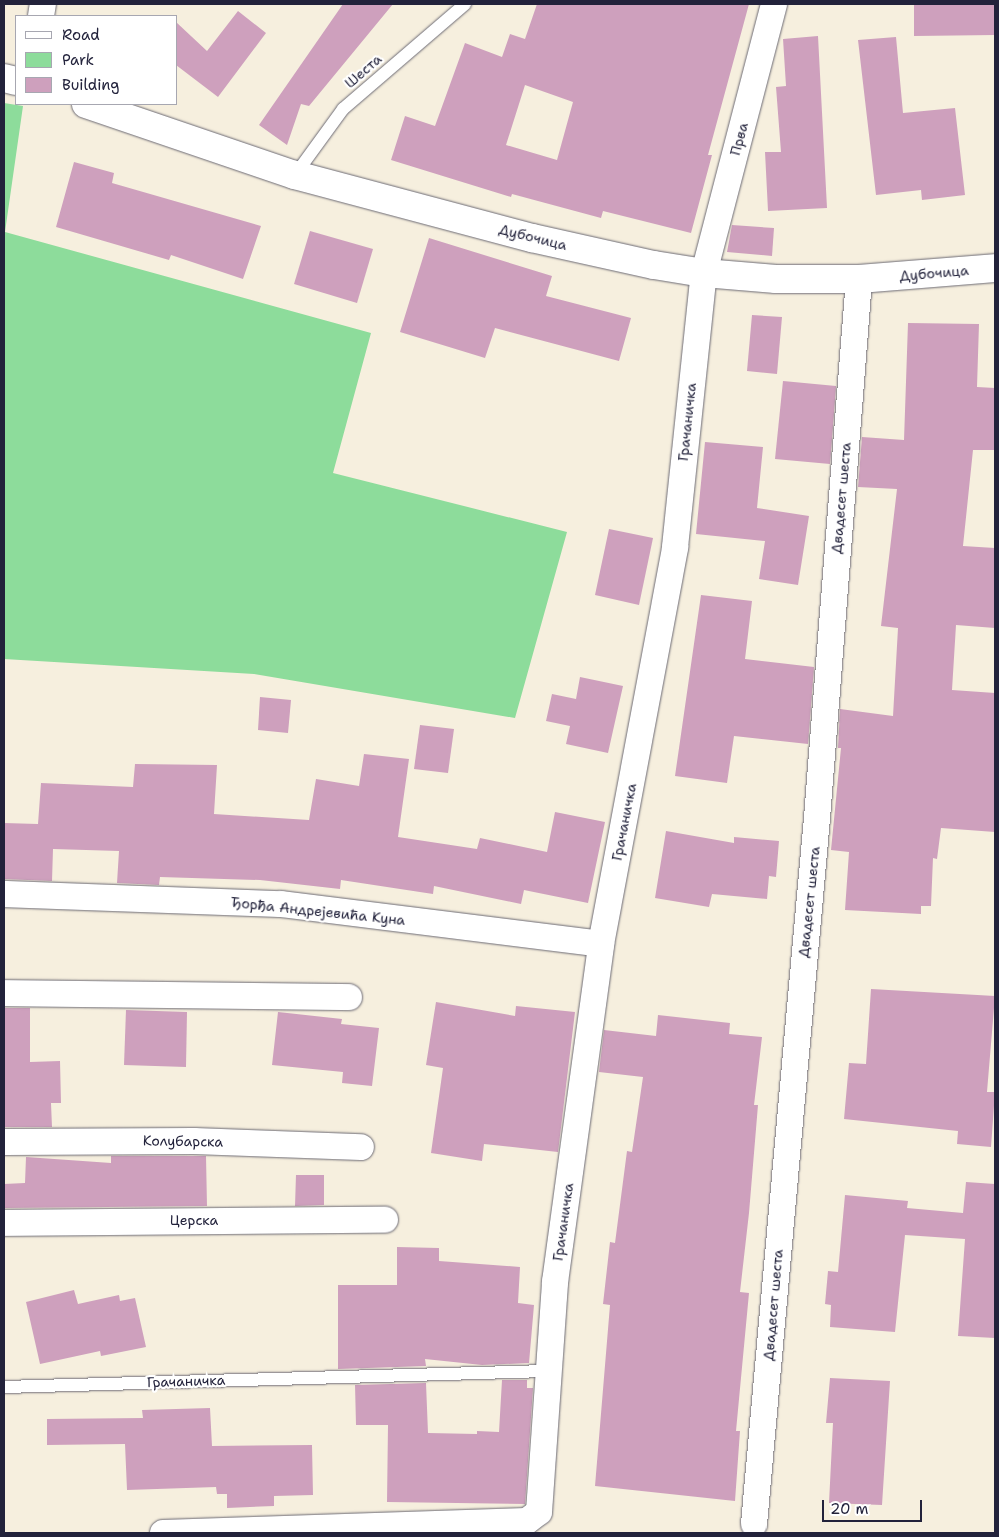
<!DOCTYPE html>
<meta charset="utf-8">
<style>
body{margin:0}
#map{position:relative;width:999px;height:1537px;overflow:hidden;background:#f6efde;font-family:"Shantell Sans",sans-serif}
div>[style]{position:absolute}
.green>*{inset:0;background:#8ddc9b}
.building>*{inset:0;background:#cea0bd}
.roads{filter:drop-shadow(0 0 1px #6c6a74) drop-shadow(0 0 1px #6c6a74)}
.service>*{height:12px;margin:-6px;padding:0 6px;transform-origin:6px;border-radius:6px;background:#fff}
.minor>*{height:26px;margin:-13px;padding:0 13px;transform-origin:13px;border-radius:13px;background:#fff}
.tertiary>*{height:28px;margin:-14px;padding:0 14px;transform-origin:14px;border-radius:14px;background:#fff}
span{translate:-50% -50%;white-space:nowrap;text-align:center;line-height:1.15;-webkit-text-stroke:4.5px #fff;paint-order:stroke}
.street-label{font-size:14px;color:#22223b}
.frame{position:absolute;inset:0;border:5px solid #22223b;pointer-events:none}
.legend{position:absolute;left:15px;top:15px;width:162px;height:90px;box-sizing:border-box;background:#fff;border:1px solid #a7a7b1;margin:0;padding:6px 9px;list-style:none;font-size:15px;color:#22223b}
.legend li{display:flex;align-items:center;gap:10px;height:25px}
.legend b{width:25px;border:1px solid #a7a7b1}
.scale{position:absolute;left:822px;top:1500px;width:100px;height:22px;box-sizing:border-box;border:2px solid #22223b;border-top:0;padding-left:6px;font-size:15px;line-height:18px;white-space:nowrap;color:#22223b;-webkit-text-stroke:4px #fff;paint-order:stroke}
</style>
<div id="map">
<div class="green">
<div style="clip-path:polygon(4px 103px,23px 106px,5px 232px,371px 333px,333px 473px,567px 532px,515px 718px,254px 674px,4px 659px)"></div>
</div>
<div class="building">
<div style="clip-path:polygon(343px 4px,393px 4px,309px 106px,301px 104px,287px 145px,259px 125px)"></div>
<div style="clip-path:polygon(evenodd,537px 4px,749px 4px,708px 155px,712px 155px,691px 233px,603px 211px,601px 218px,512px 194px,511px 197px,391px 160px,405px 116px,435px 126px,465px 43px,502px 57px,510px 34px,525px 39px,537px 4px,525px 85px,573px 102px,557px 160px,506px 145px,525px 85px)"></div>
<div style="clip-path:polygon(914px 4px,995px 4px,995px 35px,914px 36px)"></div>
<div style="clip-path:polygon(238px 11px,266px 33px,218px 97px,176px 65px,176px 22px,207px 51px)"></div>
<div style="clip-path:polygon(818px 36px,827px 208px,768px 211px,765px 152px,781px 152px,776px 87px,786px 86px,783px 39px)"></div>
<div style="clip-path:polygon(896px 37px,903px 113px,955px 108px,965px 195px,922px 200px,921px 190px,876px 195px,858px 40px)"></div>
<div style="clip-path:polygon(74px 162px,114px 173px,112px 183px,261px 226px,243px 279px,171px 255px,169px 260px,56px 227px)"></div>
<div style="clip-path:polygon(732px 225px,774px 228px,772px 256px,727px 252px)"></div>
<div style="clip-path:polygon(310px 231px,373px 249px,357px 303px,294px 284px)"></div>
<div style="clip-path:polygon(429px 238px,552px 276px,546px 296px,631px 318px,619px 361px,495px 328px,485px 358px,400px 332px)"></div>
<div style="clip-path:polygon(752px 315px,782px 317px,777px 374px,747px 371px)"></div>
<div style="clip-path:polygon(908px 323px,979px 324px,977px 387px,995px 388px,995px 450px,973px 450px,963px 546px,995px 548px,995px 628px,956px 625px,952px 690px,995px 693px,995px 832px,941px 828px,937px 859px,933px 858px,931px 906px,921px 906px,921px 914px,845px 910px,849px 852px,831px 850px,841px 748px,838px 748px,840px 709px,893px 716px,898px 628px,881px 626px,897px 489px,858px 487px,862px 437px,904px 440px)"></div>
<div style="clip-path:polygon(783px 381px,836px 386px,830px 464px,775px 459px)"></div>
<div style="clip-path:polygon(705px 442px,763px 447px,757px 508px,809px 516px,798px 585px,759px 579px,765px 541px,696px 534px)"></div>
<div style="clip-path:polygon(609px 529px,653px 538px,639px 605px,595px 595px)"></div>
<div style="clip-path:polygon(701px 595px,752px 601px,745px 659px,814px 667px,808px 744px,734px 736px,727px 783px,675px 776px)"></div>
<div style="clip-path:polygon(580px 677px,623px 686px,608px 753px,566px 744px,570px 726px,546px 721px,552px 694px,576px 699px)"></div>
<div style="clip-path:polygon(260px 697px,291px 700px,288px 733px,258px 730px)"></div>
<div style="clip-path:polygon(420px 725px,454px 729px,448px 773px,414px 769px)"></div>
<div style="clip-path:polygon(364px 754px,409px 759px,398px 837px,477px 849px,480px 838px,547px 852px,555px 812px,605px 822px,588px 903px,524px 890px,521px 904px,434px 886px,433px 894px,341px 880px,340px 889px,260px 880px,160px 877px,159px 885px,117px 883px,119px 851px,53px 849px,52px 881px,4px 879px,4px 823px,38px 824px,41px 783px,133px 787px,135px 764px,217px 765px,214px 814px,309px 820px,316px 779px,359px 786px)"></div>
<div style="clip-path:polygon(666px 831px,734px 843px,734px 837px,779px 841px,776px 877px,769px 876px,767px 899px,712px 894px,709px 907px,655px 898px)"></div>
<div style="clip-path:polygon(871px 989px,995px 996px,987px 1092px,995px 1092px,991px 1147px,957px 1144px,958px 1131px,844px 1119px,849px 1063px,866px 1064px)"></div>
<div style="clip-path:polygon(436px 1002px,515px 1016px,516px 1006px,575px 1012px,558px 1152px,484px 1144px,482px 1161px,431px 1153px,443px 1068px,426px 1065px)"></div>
<div style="clip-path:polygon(4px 1008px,30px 1008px,30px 1062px,60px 1061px,61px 1103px,51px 1103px,52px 1127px,4px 1127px)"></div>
<div style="clip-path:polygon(126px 1010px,187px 1012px,186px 1067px,124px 1065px)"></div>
<div style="clip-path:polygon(278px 1012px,342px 1019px,341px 1024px,379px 1028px,372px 1086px,342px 1083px,343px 1072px,272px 1065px)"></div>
<div style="clip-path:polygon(658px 1015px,730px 1023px,729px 1034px,762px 1037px,754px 1105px,758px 1105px,749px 1213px,740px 1292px,749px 1293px,736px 1431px,740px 1431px,735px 1501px,595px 1486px,610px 1305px,603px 1304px,610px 1242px,615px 1243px,627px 1151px,632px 1152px,643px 1077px,599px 1072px,604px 1030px,656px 1036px)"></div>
<div style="clip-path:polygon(111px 1156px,206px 1156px,207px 1206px,4px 1208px,4px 1184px,25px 1183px,26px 1157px,111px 1163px)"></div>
<div style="clip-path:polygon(296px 1175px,324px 1175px,324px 1205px,295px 1206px)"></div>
<div style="clip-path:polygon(966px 1182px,995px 1184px,995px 1338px,958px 1336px,965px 1239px,905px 1235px,895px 1332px,830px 1327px,831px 1305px,825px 1304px,828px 1271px,838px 1272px,845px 1195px,908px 1201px,907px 1208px,963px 1213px)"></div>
<div style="clip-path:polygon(397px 1247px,439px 1248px,439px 1261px,520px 1267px,518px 1303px,534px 1305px,529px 1363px,482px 1365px,425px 1359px,426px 1366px,338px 1369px,338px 1285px,397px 1285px)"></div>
<div style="clip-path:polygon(74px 1290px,78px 1304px,119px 1295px,120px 1301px,135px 1298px,146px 1347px,101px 1356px,100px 1351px,40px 1364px,26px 1302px)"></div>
<div style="clip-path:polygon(830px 1378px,890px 1381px,882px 1505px,829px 1503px,833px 1423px,826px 1423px)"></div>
<div style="clip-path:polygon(502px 1380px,527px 1380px,527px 1388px,533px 1388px,525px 1504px,387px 1502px,388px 1425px,356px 1425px,355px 1385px,426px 1383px,428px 1433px,477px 1434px,477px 1431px,499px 1432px)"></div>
<div style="clip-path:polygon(210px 1408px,212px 1446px,312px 1445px,313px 1495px,274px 1496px,274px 1506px,227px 1508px,227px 1494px,217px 1494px,216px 1487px,127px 1490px,125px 1444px,47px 1445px,47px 1419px,143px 1418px,142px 1410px)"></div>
</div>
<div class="roads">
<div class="service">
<div style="left:295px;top:175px;width:82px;rotate:-54deg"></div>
<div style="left:343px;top:109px;width:161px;rotate:-40.7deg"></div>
<div style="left:4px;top:1387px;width:543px;rotate:-1.69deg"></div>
</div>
<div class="minor">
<div style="left:41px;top:16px;width:12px;rotate:-81deg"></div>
<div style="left:4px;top:894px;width:277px;rotate:2.1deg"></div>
<div style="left:281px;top:904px;width:322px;rotate:7.1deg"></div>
<div style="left:4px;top:993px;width:345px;rotate:0.7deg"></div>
<div style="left:4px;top:1142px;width:190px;rotate:-0.3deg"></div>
<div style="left:194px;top:1141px;width:167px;rotate:2.1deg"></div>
<div style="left:4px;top:1223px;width:381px;rotate:-0.5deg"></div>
<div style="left:754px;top:1524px;width:709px;rotate:-84.9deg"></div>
<div style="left:817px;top:818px;width:541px;rotate:-85.54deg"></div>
<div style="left:163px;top:1533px;width:364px;rotate:-1.9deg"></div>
<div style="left:527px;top:1521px;width:15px;rotate:-37deg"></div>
<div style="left:539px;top:1512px;width:231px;rotate:-86deg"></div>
<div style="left:555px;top:1282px;width:341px;rotate:-82.2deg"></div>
<div style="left:601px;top:944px;width:404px;rotate:-79.4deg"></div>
<div style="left:675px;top:547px;width:276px;rotate:-84deg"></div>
<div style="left:704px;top:273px;width:278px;rotate:-75.4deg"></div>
</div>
<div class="tertiary">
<div style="left:4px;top:78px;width:12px;rotate:14deg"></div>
<div style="left:86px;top:104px;width:221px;rotate:18.8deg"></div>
<div style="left:295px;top:175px;width:245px;rotate:14.9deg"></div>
<div style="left:532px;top:238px;width:125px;rotate:12.5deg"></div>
<div style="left:654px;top:265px;width:51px;rotate:9.1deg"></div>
<div style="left:704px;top:273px;width:72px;rotate:4.8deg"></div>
<div style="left:776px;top:279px;width:83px"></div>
<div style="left:859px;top:279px;width:136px;rotate:-4.6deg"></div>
</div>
</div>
<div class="street-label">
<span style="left:363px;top:71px;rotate:-41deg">Шеста</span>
<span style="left:739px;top:139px;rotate:-75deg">Прва</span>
<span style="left:533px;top:237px;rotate:14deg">Дубочица</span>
<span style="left:934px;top:273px;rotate:-5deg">Дубочица</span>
<span style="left:687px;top:422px;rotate:-84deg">Грачаничка</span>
<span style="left:841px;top:498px;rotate:-85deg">Двадесет шеста</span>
<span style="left:624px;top:822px;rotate:-79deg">Грачаничка</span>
<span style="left:809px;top:902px;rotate:-84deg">Двадесет шеста</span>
<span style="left:318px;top:911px;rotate:6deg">Ђорђа Андрејевића Куна</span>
<span style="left:183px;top:1141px;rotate:1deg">Колубарска</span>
<span style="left:194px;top:1220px">Церска</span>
<span style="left:563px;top:1222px;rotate:-82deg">Грачаничка</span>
<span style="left:773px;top:1305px;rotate:-85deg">Двадесет шеста</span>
<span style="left:186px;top:1381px;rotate:-2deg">Грачаничка</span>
</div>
<div class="frame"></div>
<ul class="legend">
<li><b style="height:6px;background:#fff"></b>Road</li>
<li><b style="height:14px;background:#8ddc9b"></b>Park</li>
<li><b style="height:14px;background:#cea0bd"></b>Building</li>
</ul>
<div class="scale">20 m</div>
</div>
